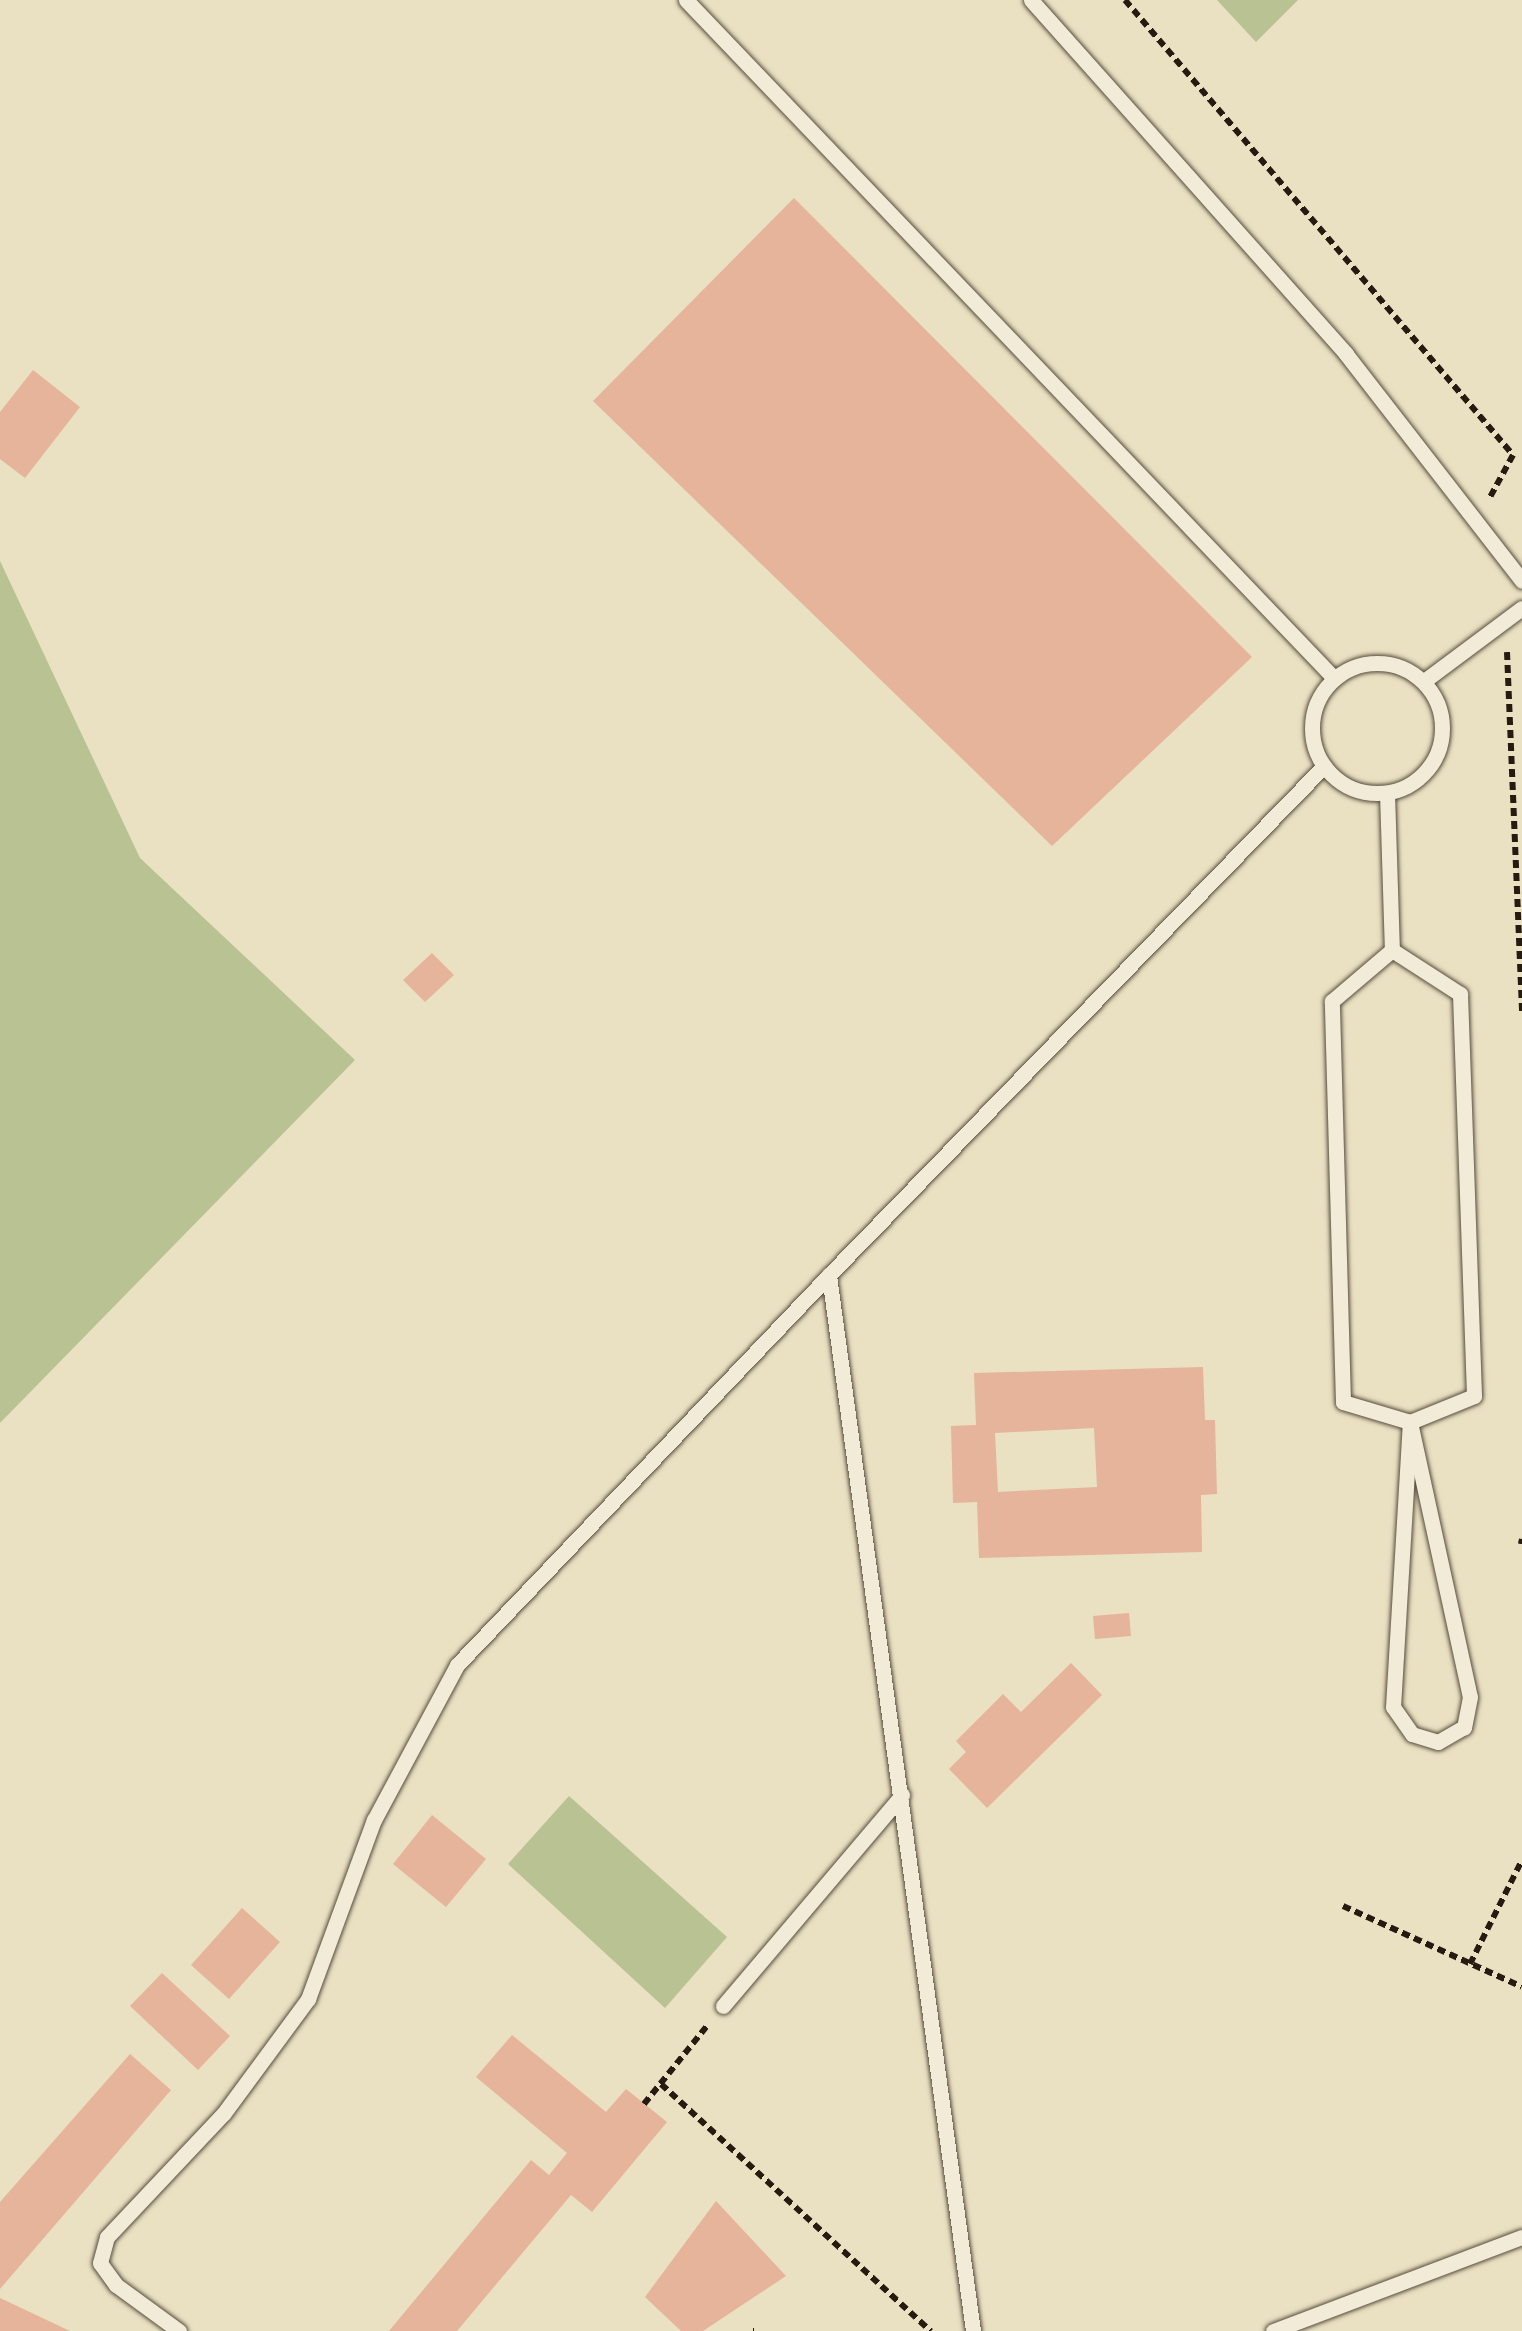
<!DOCTYPE html>
<style>
body{margin:0}
#map{position:relative;width:1522px;height:2331px;overflow:hidden;background:#eae0c2;font-family:"Sorts Mill Goudy",serif}
div>[style]{position:absolute}
.green>*{inset:0;background:#b8c293}
.building>*{inset:0;background:#e5b49a}
.path>*{height:6px;margin-top:-3px;transform-origin:0;background:repeating-linear-gradient(90deg,#251b10 0 8px,transparent 0 13px)}
.roads{filter:drop-shadow(0 0 2px #564c3c) drop-shadow(0 0 2px #564c3c)}
.lane>*{height:15px;margin:-7.5px;padding:0 7.5px;transform-origin:7.5px;border-radius:7.5px;background:#f1ebd7}
.lane>.ring{margin:-7.5px;padding:0;box-sizing:content-box;background:none;border:15px solid #f1ebd7;border-radius:50%}
span{translate:-50% -50%;white-space:nowrap;text-align:center;line-height:1.15;-webkit-text-stroke:8px #f1ebd7;paint-order:stroke}
</style>
<div id="map">
<div class="green">
<div style="clip-path:polygon(1217px 0,1298px 0,1256px 42px)"></div>
<div style="clip-path:polygon(0 561px,140px 858px,355px 1060px,0 1423px)"></div>
<div style="clip-path:polygon(569px 1796px,727px 1937px,665px 2008px,508px 1864px)"></div>
</div>
<div class="building">
<div style="clip-path:polygon(794px 198px,1252px 657px,1052px 846px,593px 401px)"></div>
<div style="clip-path:polygon(33px 370px,80px 407px,25px 478px,0 459px,0 412px)"></div>
<div style="clip-path:polygon(432px 953px,454px 975px,425px 1002px,403px 980px)"></div>
<div style="clip-path:polygon(evenodd,1203px 1367px,1205px 1420px,1215px 1420px,1217px 1494px,1201px 1495px,1202px 1552px,979px 1558px,977px 1502px,953px 1503px,951px 1426px,976px 1425px,974px 1373px,1203px 1367px,1094px 1428px,1097px 1487px,998px 1492px,995px 1433px,1094px 1428px)"></div>
<div style="clip-path:polygon(1129px 1613px,1131px 1636px,1095px 1639px,1093px 1616px)"></div>
<div style="clip-path:polygon(1071px 1663px,1102px 1695px,987px 1808px,949px 1769px,966px 1752px,956px 1741px,1003px 1694px,1021px 1712px)"></div>
<div style="clip-path:polygon(432px 1815px,486px 1859px,446px 1907px,393px 1864px)"></div>
<div style="clip-path:polygon(242px 1908px,280px 1942px,229px 1999px,191px 1965px)"></div>
<div style="clip-path:polygon(162px 1973px,230px 2036px,198px 2070px,130px 2006px)"></div>
<div style="clip-path:polygon(512px 2035px,606px 2112px,626px 2089px,667px 2122px,592px 2212px,571px 2195px,457px 2331px,389px 2331px,531px 2160px,549px 2175px,567px 2153px,476px 2077px)"></div>
<div style="clip-path:polygon(130px 2054px,171px 2090px,0 2289px,0 2202px)"></div>
<div style="clip-path:polygon(716px 2201px,786px 2276px,703px 2331px,681px 2331px,645px 2297px)"></div>
<div style="clip-path:polygon(0 2298px,70px 2331px,0 2331px)"></div>
</div>
<div class="path">
<div style="left:1125px;top:0;width:598px;rotate:49.54deg"></div>
<div style="left:1513px;top:455px;width:50px;rotate:118.6deg"></div>
<div style="left:1507px;top:652px;width:363px;rotate:87.6deg"></div>
<div style="left:1521px;top:1544px;width:5px;rotate:-79deg"></div>
<div style="left:1343px;top:1906px;width:196px;rotate:24.3deg"></div>
<div style="left:1470px;top:1964px;width:116px;rotate:-63.4deg"></div>
<div style="left:661px;top:2084px;width:366px;rotate:42.5deg"></div>
<div style="left:644px;top:2104px;width:100px;rotate:-51.1deg"></div>
<div style="left:753px;top:2331px;width:1px"></div>
</div>
<div class="roads">
<div class="lane">
<div style="left:686px;top:0;width:938px;rotate:46.3deg"></div>
<div style="left:1031px;top:0;width:474px;rotate:48.3deg"></div>
<div style="left:1346px;top:354px;width:287px;rotate:52.2deg"></div>
<div class="ring" style="left:1312px;top:663px;width:115px;height:115px"></div>
<div style="left:1424px;top:681px;width:122px;rotate:-36.7deg"></div>
<div style="left:1387px;top:793px;width:157px;rotate:88.2deg"></div>
<div style="left:1392px;top:950px;width:81px;rotate:32.9deg"></div>
<div style="left:1460px;top:994px;width:402px;rotate:88deg"></div>
<div style="left:1474px;top:1396px;width:69px;rotate:157.9deg"></div>
<div style="left:1410px;top:1422px;width:70px;rotate:-163.4deg"></div>
<div style="left:1343px;top:1402px;width:401px;rotate:-91.6deg"></div>
<div style="left:1332px;top:1001px;width:79px;rotate:-40.4deg"></div>
<div style="left:1410px;top:1422px;width:281px;rotate:77.7deg"></div>
<div style="left:1470px;top:1697px;width:31px;rotate:101deg"></div>
<div style="left:1464px;top:1727px;width:30px;rotate:150deg"></div>
<div style="left:1438px;top:1742px;width:27px;rotate:-163deg"></div>
<div style="left:1412px;top:1734px;width:33px;rotate:-125deg"></div>
<div style="left:1393px;top:1707px;width:286px;rotate:-86.6deg"></div>
<div style="left:723px;top:2006px;width:277px;rotate:-49.7deg"></div>
<div style="left:179px;top:2331px;width:78px;rotate:-143.9deg"></div>
<div style="left:116px;top:2285px;width:27px;rotate:-126deg"></div>
<div style="left:100px;top:2263px;width:27px;rotate:-75deg"></div>
<div style="left:107px;top:2237px;width:170px;rotate:-46.7deg"></div>
<div style="left:224px;top:2113px;width:142px;rotate:-53.6deg"></div>
<div style="left:308px;top:1999px;width:191px;rotate:-69.8deg"></div>
<div style="left:374px;top:1820px;width:176px;rotate:-61.8deg"></div>
<div style="left:457px;top:1665px;width:539px;rotate:-46.35deg"></div>
<div style="left:973px;top:2331px;width:1066px;rotate:-97.77deg"></div>
<div style="left:829px;top:1275px;width:710px;rotate:-45.8deg"></div>
<div style="left:1273px;top:2331px;width:266px;rotate:-20.7deg"></div>
</div>
</div>
</div>
